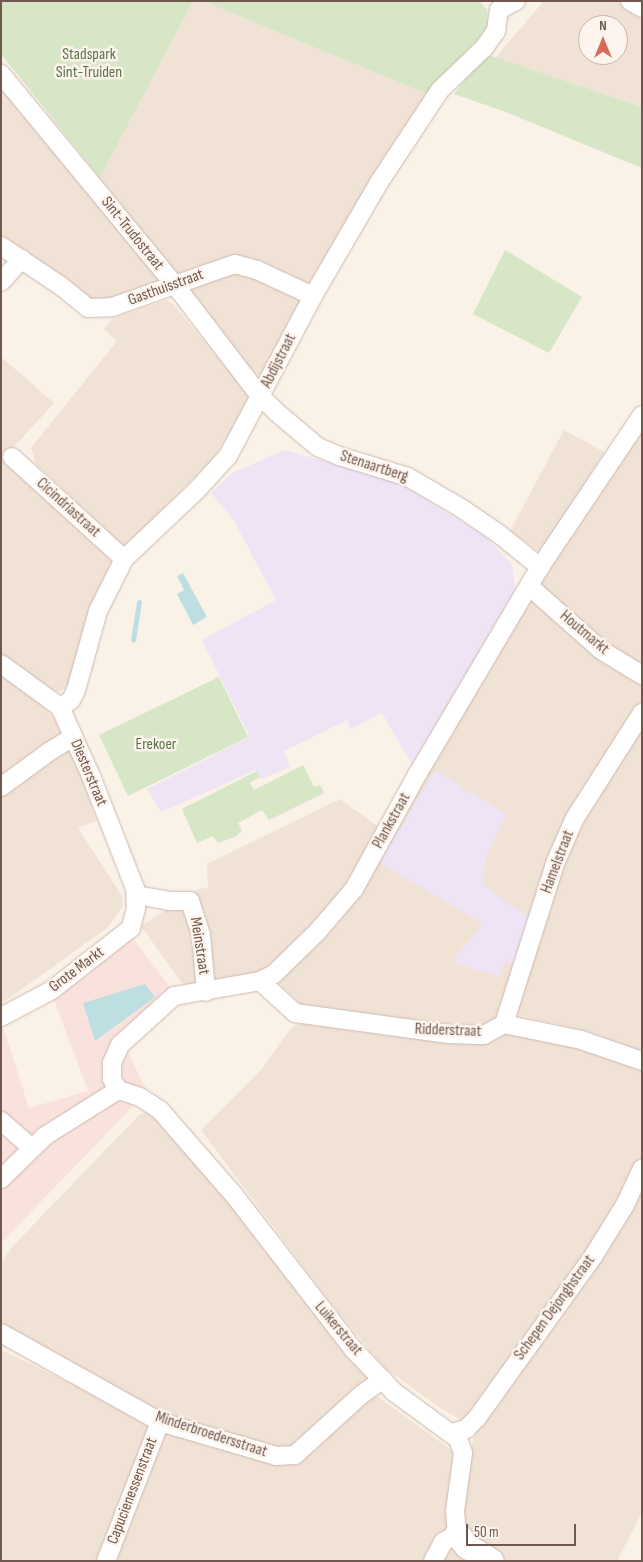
<!DOCTYPE html>
<style>
body{margin:0}
#map{position:relative;width:643px;height:1562px;overflow:hidden;background:#faf1e7;font-family:"Sofia Sans Condensed",sans-serif}
div>[style]{position:absolute}
.residential>*{inset:0;background:#f1e2d6}
.commercial>*{inset:0;background:#f9e2dc}
.education>*{inset:0;background:#eee4f6}
.green>*{inset:0;background:#d6e6c7}
.water>*{inset:0;background:#bddfe1}
.stream>*{height:4.5px;margin:-2.25px;padding:0 2.25px;transform-origin:2.25px;border-radius:2.25px;background:#bddfe1}
.roads{filter:drop-shadow(0 0 1px #cbb9ae) drop-shadow(0 0 1px #cbb9ae)}
.street>*{height:18px;margin:-9px;padding:0 9px;transform-origin:9px;border-radius:9px;background:#fff}
.secondary>*{height:25px;margin:-12.5px;padding:0 12.5px;transform-origin:12.5px;border-radius:12.5px;background:#fff}
span{translate:-50% -50%;white-space:nowrap;text-align:center;line-height:1.15;-webkit-text-stroke:5px #fdf5ed;paint-order:stroke}
.park-label{font-size:16px;color:#597547}
.street-label{font-size:16px;color:#71584e}
.frame{position:absolute;inset:0;border:2px solid #71584e;pointer-events:none}
.north{position:absolute;left:578px;top:15px;width:50px;height:50px;box-sizing:border-box;background:#fdf5ed;border:1px solid #c5b6ad;border-radius:50%;rotate:0deg;font-size:14px;font-weight:700;line-height:20px;text-align:center;color:#71584e}
.north::after{content:'';display:block;margin:auto;width:18px;height:22px;background:#d76b59;clip-path:polygon(50% 0,100% 100%,50% 72%,0 100%)}
.scale{position:absolute;left:466px;top:1524px;width:110px;height:22px;box-sizing:border-box;border:2px solid #71584e;border-top:0;padding-left:6px;font-size:15px;line-height:18px;white-space:nowrap;color:#71584e;-webkit-text-stroke:4px #fdf5ed;paint-order:stroke}
</style>
<div id="map">
<div class="residential">
<div style="clip-path:polygon(193px 1px,203px 1px,427px 94px,311px 287px,260px 266px,176px 276px,100px 178px)"></div>
<div style="clip-path:polygon(evenodd,544px 1px,626px 1px,642px 10px,642px 107px,495px 58px,544px 1px,588px 25px,618px 25px,618px 55px,588px 55px,588px 25px)"></div>
<div style="clip-path:polygon(5px 88px,160px 277px,159px 284px,115px 298px,93px 300px,1px 235px,1px 89px)"></div>
<div style="clip-path:polygon(236px 271px,306px 297px,261px 376px,250px 372px,190px 294px,193px 287px)"></div>
<div style="clip-path:polygon(167px 300px,173px 304px,248px 393px,249px 403px,212px 460px,124px 547px,36px 464px,31px 448px,117px 341px,104px 329px,113px 318px)"></div>
<div style="clip-path:polygon(1px 357px,54px 403px,5px 457px,117px 562px,102px 581px,95px 596px,68px 687px,59px 692px,49px 691px,1px 655px)"></div>
<div style="clip-path:polygon(642px 427px,642px 665px,603px 645px,542px 587px,540px 581px)"></div>
<div style="clip-path:polygon(564px 430px,604px 452px,543px 554px,510px 531px)"></div>
<div style="clip-path:polygon(535px 598px,642px 682px,642px 706px,574px 815px,498px 1022px,475px 1029px,302px 1006px,276px 980px,305px 951px,530px 601px)"></div>
<div style="clip-path:polygon(1px 671px,43px 706px,63px 729px,62px 735px,1px 782px)"></div>
<div style="clip-path:polygon(642px 724px,642px 1052px,587px 1031px,520px 1016px,513px 1012px,558px 862px)"></div>
<div style="clip-path:polygon(72px 743px,96px 821px,78px 828px,122px 896px,123px 906px,107px 928px,1px 1004px,1px 792px)"></div>
<div style="clip-path:polygon(340px 799px,379px 827px,353px 878px,271px 972px,188px 986px,181px 982px,141px 926px,198px 889px,208px 888px,207px 864px)"></div>
<div style="clip-path:polygon(304px 1022px,503px 1028px,578px 1048px,642px 1071px,642px 1159px,593px 1249px,466px 1423px,440px 1408px,384px 1367px,335px 1309px,201px 1130px,261px 1070px,288px 1032px,294px 1026px)"></div>
<div style="clip-path:polygon(147px 1112px,155px 1114px,378px 1381px,293px 1449px,283px 1451px,166px 1415px,53px 1356px,1px 1322px,1px 1263px,12px 1247px,140px 1114px)"></div>
<div style="clip-path:polygon(642px 1187px,642px 1512px,617px 1561px,504px 1561px,482px 1547px,466px 1532px,461px 1515px,468px 1459px,475px 1435px,606px 1250px)"></div>
<div style="clip-path:polygon(1px 1350px,142px 1417px,152px 1428px,96px 1561px,1px 1561px)"></div>
<div style="clip-path:polygon(373px 1393px,454px 1452px,457px 1458px,446px 1530px,429px 1561px,113px 1561px,165px 1429px,275px 1464px)"></div>
<div style="clip-path:polygon(449px 1545px,483px 1561px,439px 1561px)"></div>
</div>
<div class="commercial">
<div style="clip-path:polygon(126px 929px,180px 1000px,125px 1045px,147px 1092px,1px 1243px,1px 1020px,29px 1108px,88px 1091px,49px 986px)"></div>
</div>
<div class="education">
<div style="clip-path:polygon(285px 450px,397px 482px,484px 535px,512px 565px,515px 590px,412px 765px,382px 713px,351px 729px,347px 720px,284px 751px,290px 767px,261px 779px,256px 770px,161px 812px,147px 789px,250px 737px,202px 640px,276px 600px,233px 519px,211px 493px,232px 473px)"></div>
<div style="clip-path:polygon(435px 770px,461px 786px,460px 789px,468px 793px,470px 791px,506px 815px,485px 860px,482px 884px,509px 904px,530px 917px,518px 966px,506px 961px,498px 977px,486px 971px,481px 972px,452px 961px,483px 924px,380px 863px)"></div>
</div>
<div class="green">
<div style="clip-path:polygon(1px 1px,193px 1px,100px 178px,1px 54px)"></div>
<div style="clip-path:polygon(203px 1px,479px 1px,487px 10px,488px 23px,482px 35px,427px 94px)"></div>
<div style="clip-path:polygon(485px 54px,642px 107px,642px 168px,503px 111px,454px 94px)"></div>
<div style="clip-path:polygon(505px 250px,582px 297px,549px 353px,473px 314px)"></div>
<div style="clip-path:polygon(219px 677px,248px 737px,128px 796px,99px 735px)"></div>
<div style="clip-path:polygon(303px 765px,314px 787px,320px 785px,324px 793px,269px 820px,262px 810px,238px 823px,242px 830px,237px 836px,218px 843px,213px 836px,197px 843px,182px 809px,257px 771px,260px 777px,250px 783px,254px 790px)"></div>
</div>
<div class="water">
<div style="clip-path:polygon(183px 573px,207px 617px,193px 625px,177px 594px,184px 590px,177px 576px)"></div>
<div style="clip-path:polygon(145px 984px,155px 997px,95px 1041px,83px 1003px)"></div>
</div>
<div class="stream">
<div style="left:133px;top:640px;width:38px;rotate:-81deg"></div>
</div>
<div class="roads">
<div class="street">
<div style="left:630px;top:1px;width:14px;rotate:30deg"></div>
<div style="left:499px;top:10px;width:19px;rotate:-28deg"></div>
<div style="left:1px;top:74px;width:273px;rotate:50.5deg"></div>
<div style="left:175px;top:285px;width:140px;rotate:52.6deg"></div>
<div style="left:260px;top:396px;width:29px;rotate:44deg"></div>
<div style="left:281px;top:416px;width:48px;rotate:40deg"></div>
<div style="left:318px;top:447px;width:23px;rotate:23deg"></div>
<div style="left:339px;top:456px;width:72px;rotate:16.9deg"></div>
<div style="left:408px;top:477px;width:61px;rotate:30.3deg"></div>
<div style="left:461px;top:508px;width:46px;rotate:34.4deg"></div>
<div style="left:499px;top:534px;width:53px;rotate:38.8deg"></div>
<div style="left:1px;top:246px;width:72px;rotate:33.7deg"></div>
<div style="left:61px;top:286px;width:35px;rotate:39deg"></div>
<div style="left:88px;top:308px;width:24px;rotate:-2deg"></div>
<div style="left:112px;top:307px;width:130px;rotate:-19.3deg"></div>
<div style="left:235px;top:264px;width:23px;rotate:15deg"></div>
<div style="left:257px;top:270px;width:62px;rotate:24.9deg"></div>
<div style="left:1px;top:282px;width:31px;rotate:-48deg"></div>
<div style="left:12px;top:457px;width:151px;rotate:42.3deg"></div>
<div style="left:529px;top:586px;width:96px;rotate:41.6deg"></div>
<div style="left:601px;top:650px;width:48px;rotate:31.4deg"></div>
<div style="left:1px;top:664px;width:73px;rotate:36.1deg"></div>
<div style="left:60px;top:707px;width:76px;rotate:65.8deg"></div>
<div style="left:91px;top:776px;width:120px;rotate:68.6deg"></div>
<div style="left:135px;top:888px;width:20px;rotate:87deg"></div>
<div style="left:136px;top:908px;width:21px;rotate:104deg"></div>
<div style="left:131px;top:928px;width:100px;rotate:141.9deg"></div>
<div style="left:52px;top:990px;width:58px;rotate:152.1deg"></div>
<div style="left:60px;top:707px;width:13px;rotate:-32deg"></div>
<div style="left:71px;top:700px;width:11px;rotate:-63deg"></div>
<div style="left:76px;top:690px;width:82px;rotate:-74.4deg"></div>
<div style="left:98px;top:611px;width:58px;rotate:-63.4deg"></div>
<div style="left:124px;top:559px;width:99px;rotate:-43.4deg"></div>
<div style="left:196px;top:491px;width:47px;rotate:-47.6deg"></div>
<div style="left:228px;top:456px;width:181px;rotate:-62deg"></div>
<div style="left:313px;top:296px;width:133px;rotate:-59.8deg"></div>
<div style="left:380px;top:181px;width:109px;rotate:-56.6deg"></div>
<div style="left:440px;top:90px;width:61px;rotate:-43.7deg"></div>
<div style="left:484px;top:48px;width:21px;rotate:-55deg"></div>
<div style="left:496px;top:31px;width:21px;rotate:-82deg"></div>
<div style="left:1px;top:787px;width:61px;rotate:-36.3deg"></div>
<div style="left:50px;top:751px;width:27px;rotate:-31deg"></div>
<div style="left:136px;top:895px;width:34px;rotate:10deg"></div>
<div style="left:169px;top:901px;width:21px"></div>
<div style="left:190px;top:901px;width:36px;rotate:72deg"></div>
<div style="left:201px;top:935px;width:57px;rotate:85deg"></div>
<div style="left:260px;top:981px;width:47px;rotate:42.4deg"></div>
<div style="left:295px;top:1013px;width:155px;rotate:7.8deg"></div>
<div style="left:449px;top:1034px;width:35px;rotate:2deg"></div>
<div style="left:484px;top:1035px;width:23px;rotate:-29deg"></div>
<div style="left:504px;top:1024px;width:79px;rotate:11.7deg"></div>
<div style="left:581px;top:1040px;width:65px;rotate:19deg"></div>
<div style="left:504px;top:1024px;width:171px;rotate:-72.3deg"></div>
<div style="left:556px;top:861px;width:47px;rotate:-66.2deg"></div>
<div style="left:575px;top:818px;width:125px;rotate:-57.5deg"></div>
<div style="left:1px;top:1121px;width:40px;rotate:41deg"></div>
<div style="left:1px;top:1179px;width:62px;rotate:-44.3deg"></div>
<div style="left:45px;top:1136px;width:86px;rotate:-32.2deg"></div>
<div style="left:1px;top:1333px;width:182px;rotate:29.2deg"></div>
<div style="left:160px;top:1422px;width:121px;rotate:16.3deg"></div>
<div style="left:276px;top:1456px;width:19px;rotate:-3deg"></div>
<div style="left:295px;top:1455px;width:89px;rotate:-42.3deg"></div>
<div style="left:361px;top:1395px;width:27px;rotate:-36deg"></div>
<div style="left:452px;top:1433px;width:15px;rotate:-16deg"></div>
<div style="left:466px;top:1429px;width:16px;rotate:-45deg"></div>
<div style="left:477px;top:1418px;width:201px;rotate:-54.3deg"></div>
<div style="left:594px;top:1255px;width:59px;rotate:-58.2deg"></div>
<div style="left:625px;top:1205px;width:40px;rotate:-65deg"></div>
<div style="left:106px;top:1561px;width:149px;rotate:-68.8deg"></div>
<div style="left:433px;top:1561px;width:21px;rotate:-62deg"></div>
<div style="left:443px;top:1542px;width:16px;rotate:-30deg"></div>
<div style="left:457px;top:1534px;width:23px;rotate:-95deg"></div>
<div style="left:455px;top:1511px;width:59px;rotate:-82.1deg"></div>
<div style="left:463px;top:1453px;width:15px;rotate:-110deg"></div>
<div style="left:458px;top:1439px;width:79px;rotate:-143.7deg"></div>
<div style="left:394px;top:1392px;width:59px;rotate:-133.6deg"></div>
<div style="left:353px;top:1349px;width:196px;rotate:-127.7deg"></div>
<div style="left:233px;top:1194px;width:111px;rotate:-131deg"></div>
<div style="left:160px;top:1110px;width:24px;rotate:-147deg"></div>
<div style="left:140px;top:1097px;width:23px;rotate:-162deg"></div>
<div style="left:118px;top:1090px;width:13px;rotate:-119deg"></div>
<div style="left:112px;top:1079px;width:16px;rotate:-90deg"></div>
<div style="left:112px;top:1063px;width:20px;rotate:-66deg"></div>
<div style="left:120px;top:1045px;width:73px;rotate:-42.2deg"></div>
<div style="left:174px;top:996px;width:87px;rotate:-9.9deg"></div>
<div style="left:260px;top:981px;width:16px;rotate:-27deg"></div>
<div style="left:274px;top:974px;width:62px;rotate:-44.3deg"></div>
<div style="left:318px;top:931px;width:55px;rotate:-49.4deg"></div>
<div style="left:354px;top:889px;width:130px;rotate:-61.1deg"></div>
<div style="left:417px;top:775px;width:242px;rotate:-59.4deg"></div>
<div style="left:540px;top:567px;width:183px;rotate:-56.1deg"></div>
</div>
<div class="secondary">
<div style="left:457px;top:1534px;width:16px;rotate:50deg"></div>
<div style="left:467px;top:1546px;width:28px;rotate:32deg"></div>
</div>
</div>
<div class="park-label">
<span style="left:89px;top:64px">Stadspark<br>Sint-Truiden</span>
<span style="left:156px;top:745px">Erekoer</span>
</div>
<div class="street-label">
<span style="left:132px;top:234px;rotate:51deg">Sint-Trudostraat</span>
<span style="left:166px;top:288px;rotate:-20deg">Gasthuisstraat</span>
<span style="left:279px;top:361px;rotate:-63deg">Abdijstraat</span>
<span style="left:374px;top:467px;rotate:18deg">Stenaartberg</span>
<span style="left:68px;top:508px;rotate:42deg">Cicindriastraat</span>
<span style="left:584px;top:633px;rotate:40deg">Houtmarkt</span>
<span style="left:88px;top:773px;rotate:67deg">Diesterstraat</span>
<span style="left:392px;top:821px;rotate:-61deg">Plankstraat</span>
<span style="left:558px;top:862px;rotate:-69deg">Hamelstraat</span>
<span style="left:199px;top:946px;rotate:81deg">Meinstraat</span>
<span style="left:77px;top:970px;rotate:-37deg">Grote Markt</span>
<span style="left:448px;top:1031px;rotate:2deg">Ridderstraat</span>
<span style="left:555px;top:1308px;rotate:-54deg">Schepen Dejonghstraat</span>
<span style="left:338px;top:1329px;rotate:50deg">Luikerstraat</span>
<span style="left:211px;top:1435px;rotate:18deg">Minderbroedersstraat</span>
<span style="left:133px;top:1491px;rotate:-69deg">Capucienessenstraat</span>
</div>
<div class="frame"></div>
<div class="north">N</div>
<div class="scale">50 m</div>
</div>
